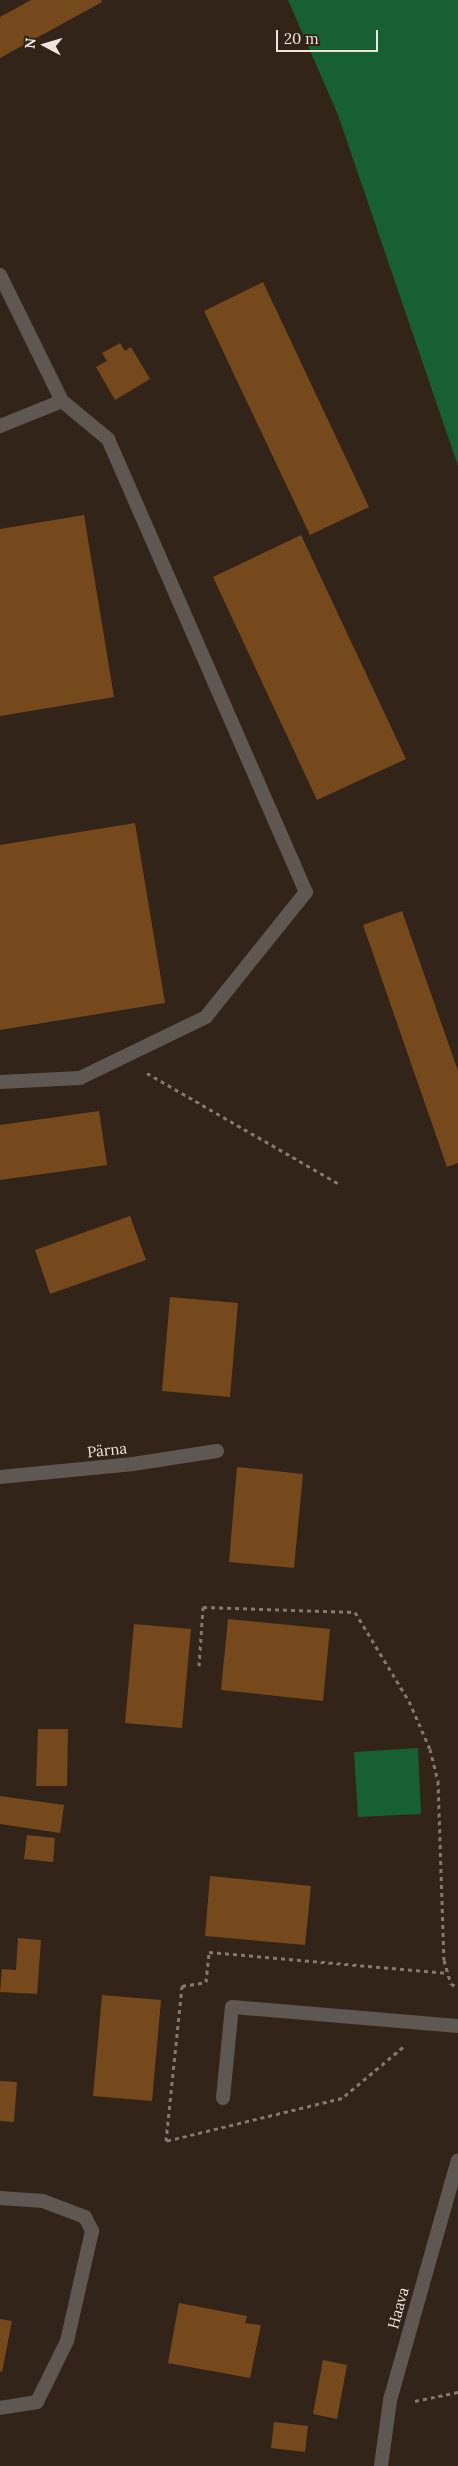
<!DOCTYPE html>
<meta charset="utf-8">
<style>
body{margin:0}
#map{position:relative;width:458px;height:2466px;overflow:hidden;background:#322418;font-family:Lora,serif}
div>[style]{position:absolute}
.green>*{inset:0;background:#176033}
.building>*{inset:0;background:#76491c}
.path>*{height:3px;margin-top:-1.5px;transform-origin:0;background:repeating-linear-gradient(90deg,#85786e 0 4px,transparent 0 8px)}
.service>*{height:14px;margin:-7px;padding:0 7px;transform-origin:7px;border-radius:7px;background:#5f5852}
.minor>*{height:14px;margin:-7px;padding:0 7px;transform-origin:7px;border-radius:7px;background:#5f5852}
span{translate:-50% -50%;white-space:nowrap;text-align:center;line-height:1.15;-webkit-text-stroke:5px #322418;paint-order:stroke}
.street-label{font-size:15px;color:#efe5dd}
.north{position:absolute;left:20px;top:20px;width:50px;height:50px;-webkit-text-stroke:4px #322418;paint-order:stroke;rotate:276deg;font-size:14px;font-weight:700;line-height:20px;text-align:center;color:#efe5dd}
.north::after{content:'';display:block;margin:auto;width:18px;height:22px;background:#efe5dd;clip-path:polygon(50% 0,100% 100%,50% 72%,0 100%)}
.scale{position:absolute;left:276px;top:30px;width:102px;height:22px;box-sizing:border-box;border:2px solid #efe5dd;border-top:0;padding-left:6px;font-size:15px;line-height:18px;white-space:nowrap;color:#efe5dd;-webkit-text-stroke:4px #322418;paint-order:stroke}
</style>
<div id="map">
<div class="green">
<div style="clip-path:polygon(288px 0,458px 0,458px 466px,338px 115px)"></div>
<div style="clip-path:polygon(418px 1748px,421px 1814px,358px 1817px,354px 1752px)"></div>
</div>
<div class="building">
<div style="clip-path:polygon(31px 0,101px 0,102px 2px,0 58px,0 17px)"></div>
<div style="clip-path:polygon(263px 282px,369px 507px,310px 535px,204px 311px)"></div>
<div style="clip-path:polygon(120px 343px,125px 351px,131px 347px,150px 379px,115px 400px,96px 367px,107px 361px,102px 353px)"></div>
<div style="clip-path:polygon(84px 515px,114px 697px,0 716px,0 529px)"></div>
<div style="clip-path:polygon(301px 535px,406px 759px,317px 800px,213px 577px)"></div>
<div style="clip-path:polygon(135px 823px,165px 1003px,0 1030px,0 845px)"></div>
<div style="clip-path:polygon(402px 911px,458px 1071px,458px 1163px,447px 1167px,363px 925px)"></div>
<div style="clip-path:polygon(99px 1111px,107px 1165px,0 1180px,0 1125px)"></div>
<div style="clip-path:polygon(130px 1216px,146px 1260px,50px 1294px,35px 1250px)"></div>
<div style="clip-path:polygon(170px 1297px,238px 1303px,230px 1397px,162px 1391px)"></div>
<div style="clip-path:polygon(237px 1467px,303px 1474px,294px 1568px,229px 1562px)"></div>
<div style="clip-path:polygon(228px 1619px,330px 1629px,323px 1701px,221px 1690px)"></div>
<div style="clip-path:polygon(134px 1624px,191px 1629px,182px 1728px,125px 1723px)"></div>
<div style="clip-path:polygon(38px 1729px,68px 1729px,67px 1786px,36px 1786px)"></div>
<div style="clip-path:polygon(0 1796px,64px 1805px,60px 1833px,0 1824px)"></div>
<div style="clip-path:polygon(27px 1835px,55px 1838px,53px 1862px,24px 1859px)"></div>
<div style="clip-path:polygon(210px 1876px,311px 1886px,305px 1945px,205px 1936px)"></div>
<div style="clip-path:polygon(18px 1938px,41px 1940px,37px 1994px,0 1992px,2px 1969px,16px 1970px)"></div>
<div style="clip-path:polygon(102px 1995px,161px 2000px,152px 2101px,93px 2096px)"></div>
<div style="clip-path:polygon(0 2081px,17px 2082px,14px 2122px,0 2121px)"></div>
<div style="clip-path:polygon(179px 2303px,247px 2316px,245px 2323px,261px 2325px,250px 2378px,168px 2363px)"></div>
<div style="clip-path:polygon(0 2319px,12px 2321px,2px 2372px,0 2371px)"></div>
<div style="clip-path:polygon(323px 2360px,347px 2365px,337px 2419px,313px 2414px)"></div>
<div style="clip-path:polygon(274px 2422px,308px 2426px,305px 2452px,271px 2448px)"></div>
</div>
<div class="path">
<div style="left:147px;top:1073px;width:222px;rotate:30deg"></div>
<div style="left:199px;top:1666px;width:59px;rotate:-86.1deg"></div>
<div style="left:203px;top:1607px;width:152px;rotate:1.9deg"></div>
<div style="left:355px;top:1612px;width:104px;rotate:58.8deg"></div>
<div style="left:409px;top:1701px;width:52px;rotate:66.4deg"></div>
<div style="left:430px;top:1749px;width:33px;rotate:76deg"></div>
<div style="left:438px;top:1781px;width:179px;rotate:88.1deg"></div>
<div style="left:444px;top:1960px;width:25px;rotate:74deg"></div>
<div style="left:451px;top:1984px;width:8px;rotate:23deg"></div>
<div style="left:403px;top:2047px;width:80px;rotate:140.1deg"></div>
<div style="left:342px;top:2098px;width:181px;rotate:166.3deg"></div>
<div style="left:166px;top:2141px;width:156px;rotate:-84.1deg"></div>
<div style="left:182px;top:1986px;width:24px;rotate:-9deg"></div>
<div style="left:206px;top:1982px;width:30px;rotate:-84deg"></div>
<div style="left:209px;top:1952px;width:240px;rotate:5deg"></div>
<div style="left:415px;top:2401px;width:44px;rotate:-11.8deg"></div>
</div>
<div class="service">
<div style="left:0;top:275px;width:140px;rotate:63.8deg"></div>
<div style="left:62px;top:401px;width:60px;rotate:39.6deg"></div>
<div style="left:108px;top:439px;width:494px;rotate:66.4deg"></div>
<div style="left:306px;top:892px;width:160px;rotate:128.7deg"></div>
<div style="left:206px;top:1017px;width:140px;rotate:154.2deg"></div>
<div style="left:80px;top:1078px;width:80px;rotate:177.1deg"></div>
<div style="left:0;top:426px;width:67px;rotate:-22deg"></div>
<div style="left:223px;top:2098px;width:91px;rotate:-84.4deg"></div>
<div style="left:232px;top:2007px;width:227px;rotate:4.8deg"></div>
<div style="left:0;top:2198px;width:43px;rotate:4deg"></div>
<div style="left:43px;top:2201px;width:45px;rotate:20.9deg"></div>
<div style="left:85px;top:2217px;width:16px;rotate:63deg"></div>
<div style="left:92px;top:2231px;width:113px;rotate:102.8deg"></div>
<div style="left:67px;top:2341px;width:68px;rotate:116.2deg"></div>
<div style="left:37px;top:2402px;width:37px;rotate:171deg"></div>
</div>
<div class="minor">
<div style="left:0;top:1477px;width:134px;rotate:-5.6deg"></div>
<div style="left:133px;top:1464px;width:85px;rotate:-8.8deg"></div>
<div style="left:381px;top:2466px;width:67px;rotate:-82.2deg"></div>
<div style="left:390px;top:2400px;width:249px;rotate:-74.2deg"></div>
</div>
<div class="street-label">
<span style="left:107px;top:1450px;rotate:-6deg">Pärna</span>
<span style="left:398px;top:2308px;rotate:-75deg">Haava</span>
</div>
<div class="north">N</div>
<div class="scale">20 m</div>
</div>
